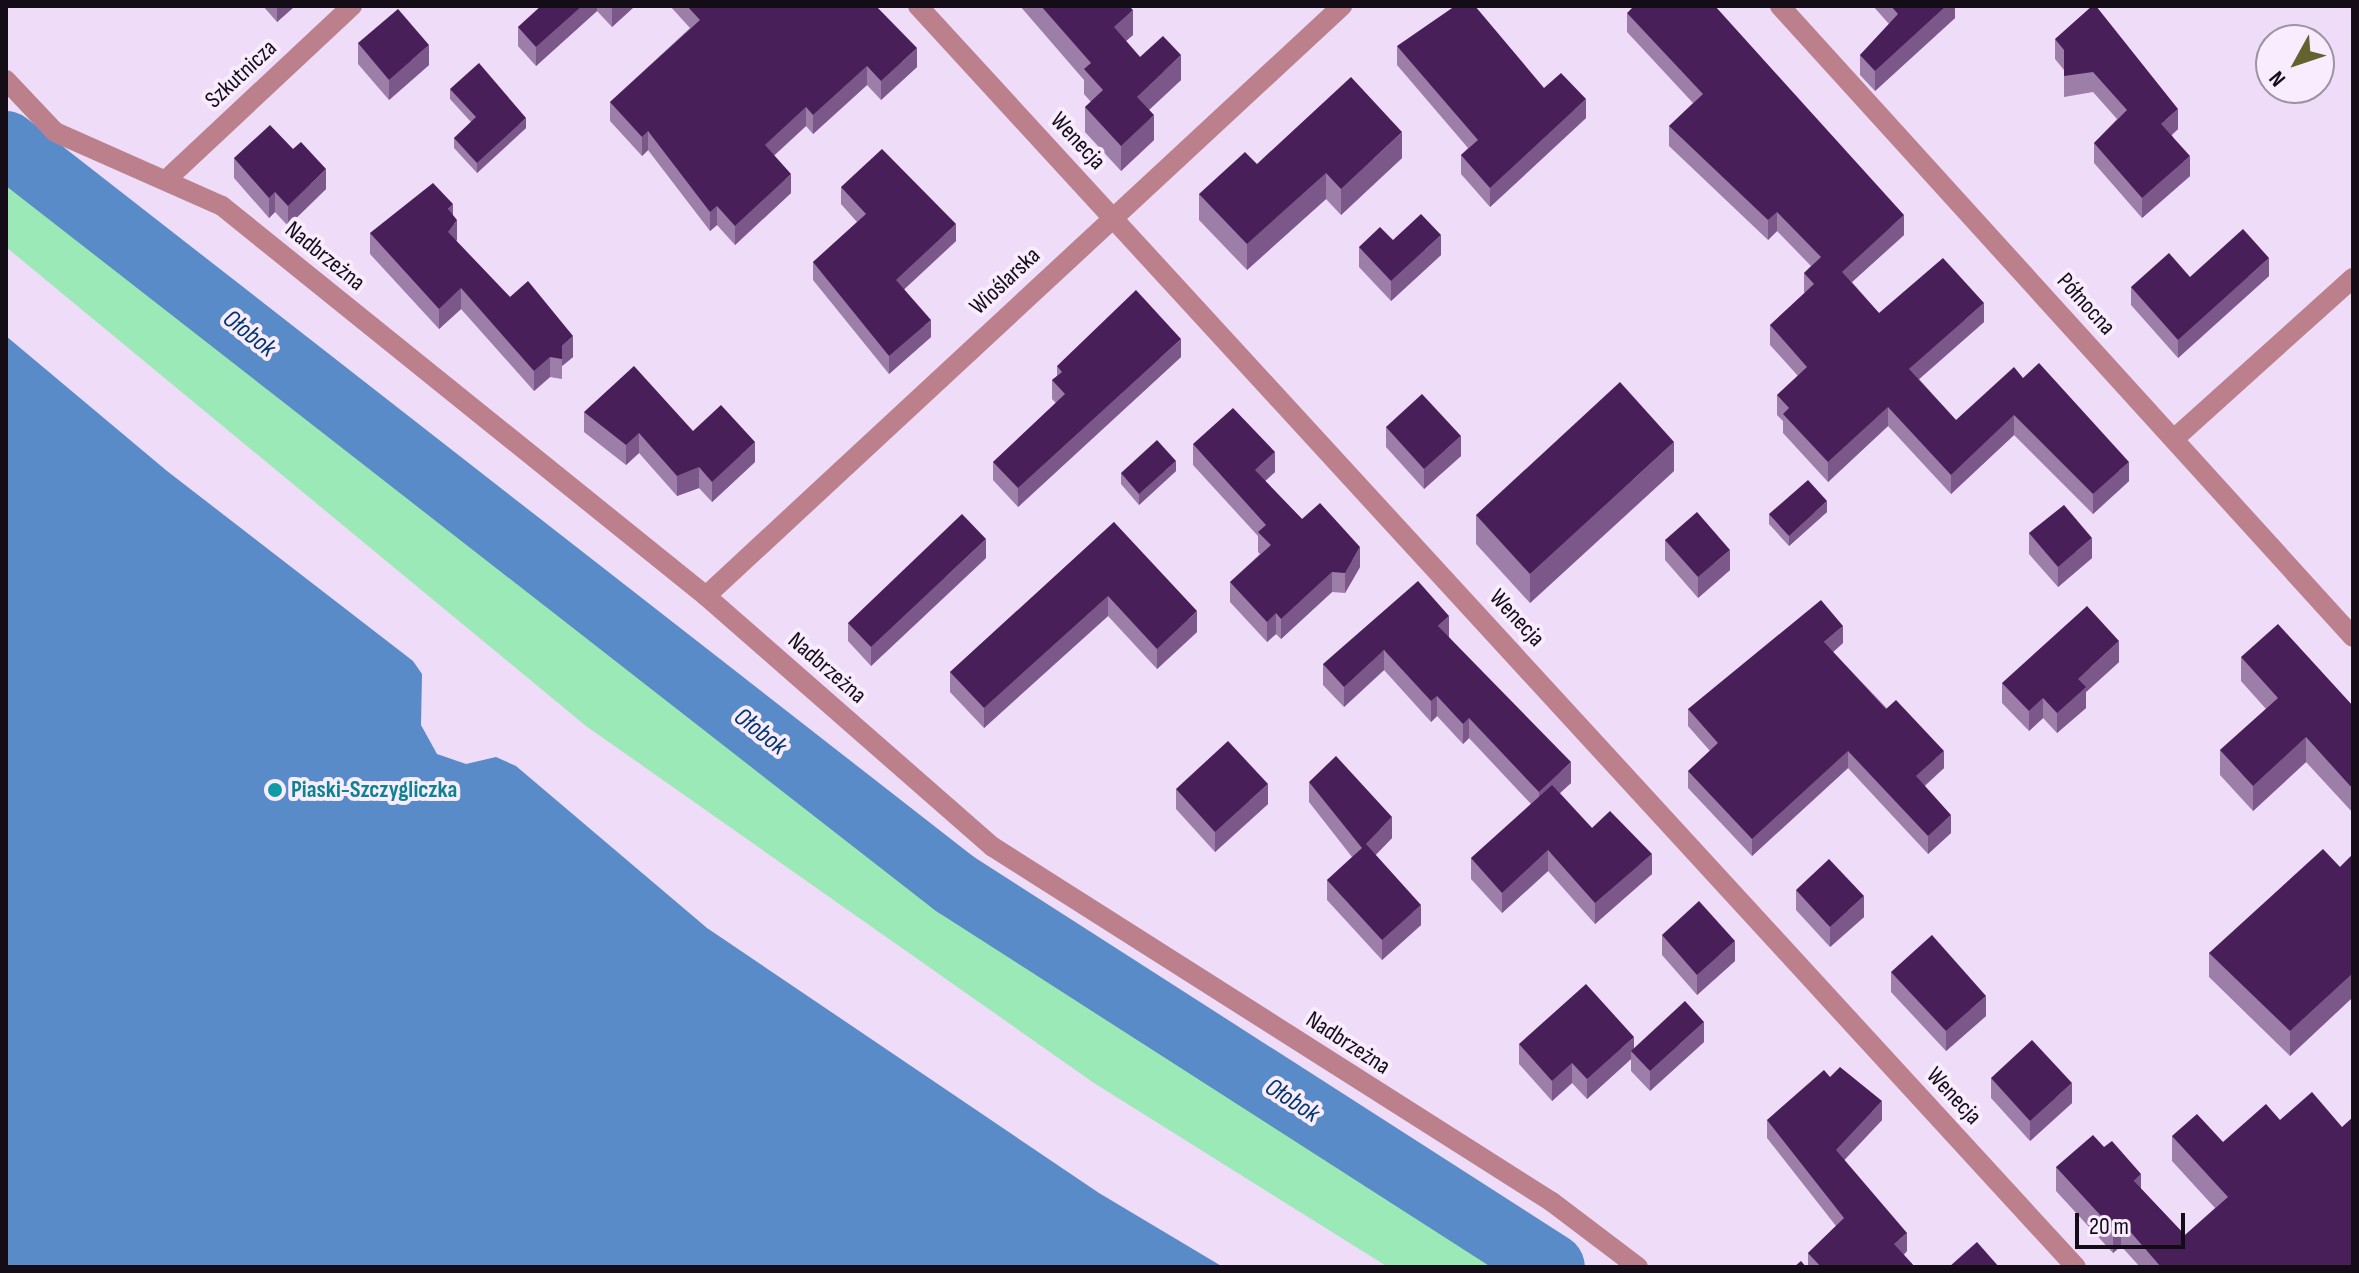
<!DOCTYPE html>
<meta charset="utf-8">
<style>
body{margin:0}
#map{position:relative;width:2359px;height:1273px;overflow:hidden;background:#efdcf8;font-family:"Sofia Sans Condensed",sans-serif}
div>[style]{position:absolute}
.green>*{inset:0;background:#9be9b6}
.water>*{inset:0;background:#588bc8}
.river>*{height:66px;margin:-33px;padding:0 33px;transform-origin:33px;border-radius:33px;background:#588bc8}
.minor>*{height:20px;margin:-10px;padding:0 10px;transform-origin:10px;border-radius:10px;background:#bb808c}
.wall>*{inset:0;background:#9c7ea9}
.shaded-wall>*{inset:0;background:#7b5889}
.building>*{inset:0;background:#491f5a}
.dots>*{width:22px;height:22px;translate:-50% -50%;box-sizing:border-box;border:4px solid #f8ecfe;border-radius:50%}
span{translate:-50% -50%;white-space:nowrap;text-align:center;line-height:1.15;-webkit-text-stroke:8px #f8ecfe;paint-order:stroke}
.street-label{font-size:24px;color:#140d17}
.culture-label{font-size:24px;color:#0d838f;font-weight:700}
.left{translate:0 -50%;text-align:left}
.water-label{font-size:26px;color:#00376f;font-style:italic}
.frame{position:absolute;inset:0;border:8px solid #140d17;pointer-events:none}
.north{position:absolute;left:2255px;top:24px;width:80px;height:80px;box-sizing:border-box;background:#f8ecfe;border:2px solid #9d93a2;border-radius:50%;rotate:230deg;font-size:22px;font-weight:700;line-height:32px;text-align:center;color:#140d17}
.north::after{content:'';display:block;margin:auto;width:28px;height:36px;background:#65622f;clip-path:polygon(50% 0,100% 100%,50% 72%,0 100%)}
.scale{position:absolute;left:2075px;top:1213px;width:110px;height:36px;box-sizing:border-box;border:4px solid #140d17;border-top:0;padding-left:10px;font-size:24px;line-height:28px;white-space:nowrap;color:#140d17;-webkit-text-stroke:6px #f8ecfe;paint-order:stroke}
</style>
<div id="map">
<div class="green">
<div style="clip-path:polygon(6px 170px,830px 827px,945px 909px,1346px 1152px,1519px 1267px,1388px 1267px,1094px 1083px,586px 726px,6px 247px)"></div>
</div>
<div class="water">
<div style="clip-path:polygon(6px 336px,167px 471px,413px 661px,422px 674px,421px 725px,437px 754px,466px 764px,496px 757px,516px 766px,707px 928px,1099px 1193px,1223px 1267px,6px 1267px)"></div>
</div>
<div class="river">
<div style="left:6px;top:144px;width:1203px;rotate:37.95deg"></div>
<div style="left:955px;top:884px;width:709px;rotate:32.68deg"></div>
</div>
<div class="minor">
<div style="left:918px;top:6px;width:1712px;rotate:47.44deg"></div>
<div style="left:1780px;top:6px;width:852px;rotate:47.76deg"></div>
<div style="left:6px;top:80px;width:71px;rotate:46.7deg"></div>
<div style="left:55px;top:132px;width:183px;rotate:23.9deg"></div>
<div style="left:222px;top:206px;width:622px;rotate:38.86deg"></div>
<div style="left:706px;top:596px;width:381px;rotate:41.2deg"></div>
<div style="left:993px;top:847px;width:662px;rotate:32.42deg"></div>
<div style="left:1552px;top:1202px;width:108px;rotate:37.1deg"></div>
<div style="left:166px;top:180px;width:255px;rotate:-43.1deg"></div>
<div style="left:2174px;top:439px;width:241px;rotate:-42deg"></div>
<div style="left:706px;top:596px;width:868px;rotate:-42.85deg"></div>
</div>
<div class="wall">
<div style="clip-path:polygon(263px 6px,295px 6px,277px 22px)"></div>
<div style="clip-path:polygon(541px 6px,635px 6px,612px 27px,597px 11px,536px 66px,518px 46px,518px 27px)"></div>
<div style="clip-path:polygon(670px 6px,733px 6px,735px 8px,917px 67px,881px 100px,867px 85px,813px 134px,806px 126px,774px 155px,791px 193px,735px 245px,717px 225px,710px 231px,648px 150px,642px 156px,610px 121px,610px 102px,690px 28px)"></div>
<div style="clip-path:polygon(1020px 6px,1129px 6px,1133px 35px,1126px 41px,1140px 57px,1181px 80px,1149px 110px,1154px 140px,1121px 171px,1085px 132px,1085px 107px,1091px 102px,1084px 94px,1084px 80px)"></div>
<div style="clip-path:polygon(1873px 6px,1955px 6px,1955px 18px,1875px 91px,1860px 75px,1860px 55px,1889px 24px)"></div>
<div style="clip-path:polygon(1627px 13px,1904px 235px,1852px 282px,1879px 313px,1984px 322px,1919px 379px,1956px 420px,2023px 378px,2129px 481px,2093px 514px,2014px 435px,1951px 494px,1888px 426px,1828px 482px,1783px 433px,1783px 421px,1777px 415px,1777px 395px,1798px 376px,1770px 345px,1770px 325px,1805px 293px,1804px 292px,1804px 273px,1811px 266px,1777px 231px,1768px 240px,1669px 146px,1669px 126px,1693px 103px,1627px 32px)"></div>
<div style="clip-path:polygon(2055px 39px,2178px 129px,2172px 135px,2190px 176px,2142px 218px,2094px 163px,2094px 143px,2117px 119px,2093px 92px,2064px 97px,2064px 70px,2055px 59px)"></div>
<div style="clip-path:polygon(358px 43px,429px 65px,389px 100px,358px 64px)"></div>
<div style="clip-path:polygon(1397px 46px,1544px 88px,1586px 118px,1490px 207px,1461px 174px,1461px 155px,1468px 148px,1397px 65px)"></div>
<div style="clip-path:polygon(450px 89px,526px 128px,477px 173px,454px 148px,454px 138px,471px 122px,450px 99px)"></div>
<div style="clip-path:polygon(234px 158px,326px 189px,288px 226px,275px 212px,269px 218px,234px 178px)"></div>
<div style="clip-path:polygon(1402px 158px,1341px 215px,1326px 199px,1247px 270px,1199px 220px,1199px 194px,1257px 164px)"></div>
<div style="clip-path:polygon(841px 187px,956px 241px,904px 289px,931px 337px,889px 374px,813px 280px,813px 262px,857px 222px,841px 204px)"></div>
<div style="clip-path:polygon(453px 216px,456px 241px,510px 297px,573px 357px,562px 366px,562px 379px,550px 377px,534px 391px,461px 309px,439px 329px,370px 254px,370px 233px)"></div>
<div style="clip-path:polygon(1393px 240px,1441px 255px,1391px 301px,1359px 267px,1359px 247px)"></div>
<div style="clip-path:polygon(2269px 276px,2178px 358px,2131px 305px,2131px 287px,2190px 277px)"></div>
<div style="clip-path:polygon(1181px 357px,1018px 507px,993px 480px,993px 462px,1056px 403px,1052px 399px,1052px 380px,1057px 376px,1057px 366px)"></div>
<div style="clip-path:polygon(584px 412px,693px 431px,755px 462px,712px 502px,699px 488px,677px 496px,639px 453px,626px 465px,584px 432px)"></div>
<div style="clip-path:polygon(1386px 427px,1461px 456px,1424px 489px,1386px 447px)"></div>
<div style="clip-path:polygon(1193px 444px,1275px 472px,1265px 481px,1302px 519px,1360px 567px,1345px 593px,1332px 592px,1281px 639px,1276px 634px,1267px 642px,1230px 602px,1230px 582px,1260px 554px,1258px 552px,1258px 536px,1193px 465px)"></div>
<div style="clip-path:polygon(1176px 471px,1139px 505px,1121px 484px,1121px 473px)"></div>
<div style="clip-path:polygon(1674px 471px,1530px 603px,1476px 544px,1476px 515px)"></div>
<div style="clip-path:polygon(1827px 512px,1789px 546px,1769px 524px,1769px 514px)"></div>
<div style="clip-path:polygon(1114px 522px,1197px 632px,1157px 669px,1108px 616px,984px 728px,950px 692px,950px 672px)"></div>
<div style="clip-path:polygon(2029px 533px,2092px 558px,2058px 587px,2029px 554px)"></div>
<div style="clip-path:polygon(1665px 540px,1730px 570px,1698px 598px,1665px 560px)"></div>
<div style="clip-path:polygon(986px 558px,871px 666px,848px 641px,848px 623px)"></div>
<div style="clip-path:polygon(1449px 637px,1571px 783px,1560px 793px,1592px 828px,1652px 874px,1595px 924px,1548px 871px,1502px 913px,1471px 879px,1471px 858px,1531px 804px,1469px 738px,1463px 744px,1437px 716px,1431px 722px,1384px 670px,1344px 707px,1323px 685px,1323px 664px)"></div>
<div style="clip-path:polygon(1843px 643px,1833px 652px,1944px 768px,1925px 786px,1951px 833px,1928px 854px,1848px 768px,1752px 856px,1688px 788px,1688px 771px,1710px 751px,1688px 726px,1688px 709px)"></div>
<div style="clip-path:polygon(2241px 657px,2353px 706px,2353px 813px,2306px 762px,2253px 811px,2220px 775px,2220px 750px,2266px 709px,2241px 681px)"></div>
<div style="clip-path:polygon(2119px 662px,2086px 692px,2086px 708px,2057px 733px,2043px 718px,2029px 731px,2002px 703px,2002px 683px)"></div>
<div style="clip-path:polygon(1309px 782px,1392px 838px,1375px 855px,1421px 925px,1382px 960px,1327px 900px,1327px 880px,1352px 857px,1309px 802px)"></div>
<div style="clip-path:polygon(1176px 789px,1268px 804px,1215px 852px,1176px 809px)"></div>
<div style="clip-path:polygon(2353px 854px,2353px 997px,2290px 1056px,2209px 977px,2209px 953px,2340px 867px)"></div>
<div style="clip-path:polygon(1796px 890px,1864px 917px,1830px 947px,1796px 910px)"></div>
<div style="clip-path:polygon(1662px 935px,1735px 961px,1697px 995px,1662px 955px)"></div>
<div style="clip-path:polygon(1891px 972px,1986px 1016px,1946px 1051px,1891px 992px)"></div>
<div style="clip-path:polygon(1704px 1042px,1650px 1091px,1631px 1071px,1631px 1059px,1587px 1099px,1572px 1083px,1552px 1101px,1519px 1064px,1519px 1044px,1634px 1049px)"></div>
<div style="clip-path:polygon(1830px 1077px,1882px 1120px,1844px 1160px,1907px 1251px,1904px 1255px,1915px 1267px,1808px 1267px,1808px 1253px,1836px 1226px,1767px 1138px,1767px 1120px)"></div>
<div style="clip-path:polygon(1991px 1078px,2072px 1103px,2030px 1141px,1991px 1098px)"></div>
<div style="clip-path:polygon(2172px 1136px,2223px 1142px,2353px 1267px,2140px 1267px,2121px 1246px,2113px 1253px,2056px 1191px,2056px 1167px,2141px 1189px,2185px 1235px,2215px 1208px,2172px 1161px)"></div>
</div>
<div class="shaded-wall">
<div style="clip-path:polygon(277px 6px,295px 6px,277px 22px)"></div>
<div style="clip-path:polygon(582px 6px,597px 6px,597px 11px,536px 66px,536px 47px)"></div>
<div style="clip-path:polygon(614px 6px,635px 6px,612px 27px,612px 8px)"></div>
<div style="clip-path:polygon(1946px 6px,1955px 6px,1955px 18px,1875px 91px,1875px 71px)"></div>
<div style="clip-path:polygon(1133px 10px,1133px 35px,1114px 51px,1114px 27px)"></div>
<div style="clip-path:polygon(429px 45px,429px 65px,389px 100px,389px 80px)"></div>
<div style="clip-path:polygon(917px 48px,917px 67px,881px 100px,881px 81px)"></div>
<div style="clip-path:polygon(1181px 55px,1181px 80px,1137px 121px,1137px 97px)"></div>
<div style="clip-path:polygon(867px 66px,867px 85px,813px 134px,813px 115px)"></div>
<div style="clip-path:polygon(1586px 99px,1586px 118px,1490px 207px,1490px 188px)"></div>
<div style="clip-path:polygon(806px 107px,806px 126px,765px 164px,765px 145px)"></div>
<div style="clip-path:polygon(2178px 109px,2178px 129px,2161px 144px,2161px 124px)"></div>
<div style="clip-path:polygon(1154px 115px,1154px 140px,1121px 171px,1121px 146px)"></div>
<div style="clip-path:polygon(526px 118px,526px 128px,477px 173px,477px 163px)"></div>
<div style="clip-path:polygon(648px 131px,648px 150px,642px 156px,642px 137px)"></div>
<div style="clip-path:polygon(1402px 132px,1402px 158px,1341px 215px,1341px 189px)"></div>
<div style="clip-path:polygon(2190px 156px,2190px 176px,2142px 218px,2142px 198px)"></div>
<div style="clip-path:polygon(326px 169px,326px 189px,288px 226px,288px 206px)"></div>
<div style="clip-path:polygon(1326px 173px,1326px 199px,1247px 270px,1247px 244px)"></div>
<div style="clip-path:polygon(791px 174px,791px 193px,735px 245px,735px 226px)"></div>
<div style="clip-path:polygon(275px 192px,275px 212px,269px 218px,269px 198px)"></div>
<div style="clip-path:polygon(453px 204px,453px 224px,448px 209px)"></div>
<div style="clip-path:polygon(717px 206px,717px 225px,710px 231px,710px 212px)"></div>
<div style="clip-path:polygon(1777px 212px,1777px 231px,1768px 240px,1768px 220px)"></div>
<div style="clip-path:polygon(1904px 215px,1904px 235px,1842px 291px,1842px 272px)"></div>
<div style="clip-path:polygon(457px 220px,457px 240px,448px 252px,448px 232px)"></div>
<div style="clip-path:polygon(956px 224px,956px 241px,896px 297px,896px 280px)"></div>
<div style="clip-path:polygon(1441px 235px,1441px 255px,1391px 301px,1391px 281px)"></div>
<div style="clip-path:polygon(2269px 258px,2269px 276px,2178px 358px,2178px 340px)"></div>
<div style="clip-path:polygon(461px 288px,461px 309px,439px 329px,439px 309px)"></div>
<div style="clip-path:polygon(1984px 303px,1984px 322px,1909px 388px,1909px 369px)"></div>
<div style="clip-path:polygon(931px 320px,931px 337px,889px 374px,889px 356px)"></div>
<div style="clip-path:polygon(573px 336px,573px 357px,562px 366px,562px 346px)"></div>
<div style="clip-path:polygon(1181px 339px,1181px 357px,1018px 507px,1018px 488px)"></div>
<div style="clip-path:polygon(550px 357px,550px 377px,534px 391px,534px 371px)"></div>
<div style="clip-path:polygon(1888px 407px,1888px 426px,1828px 482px,1828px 462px)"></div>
<div style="clip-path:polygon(2014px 415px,2014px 435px,1951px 494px,1951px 475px)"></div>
<div style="clip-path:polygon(639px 433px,639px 453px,626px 465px,626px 445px)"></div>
<div style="clip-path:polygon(1461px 436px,1461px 456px,1424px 489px,1424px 469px)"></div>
<div style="clip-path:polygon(755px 442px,755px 462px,712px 502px,712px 482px)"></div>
<div style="clip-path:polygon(1674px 442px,1674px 471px,1530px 603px,1530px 574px)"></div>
<div style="clip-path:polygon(1275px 452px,1275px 472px,1255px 490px,1255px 470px)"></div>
<div style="clip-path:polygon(1176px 461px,1176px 471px,1139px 505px,1139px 494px)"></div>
<div style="clip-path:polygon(2129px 462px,2129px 481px,2093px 514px,2093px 494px)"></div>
<div style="clip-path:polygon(699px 467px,699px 488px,677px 496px,677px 476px)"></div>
<div style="clip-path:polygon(1827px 501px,1827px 512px,1789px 546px,1789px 536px)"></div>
<div style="clip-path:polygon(2092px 538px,2092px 558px,2058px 587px,2058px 567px)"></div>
<div style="clip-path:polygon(986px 539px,986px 558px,871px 666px,871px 647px)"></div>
<div style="clip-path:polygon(1360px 547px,1360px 567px,1345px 593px,1345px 573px)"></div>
<div style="clip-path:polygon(1730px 550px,1730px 570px,1698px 598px,1698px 577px)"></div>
<div style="clip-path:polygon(1332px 572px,1332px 592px,1281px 639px,1281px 619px)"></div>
<div style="clip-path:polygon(1108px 596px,1108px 616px,984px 728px,984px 708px)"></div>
<div style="clip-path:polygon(1197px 611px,1197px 632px,1157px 669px,1157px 649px)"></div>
<div style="clip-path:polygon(1276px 613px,1276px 634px,1267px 642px,1267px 622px)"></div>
<div style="clip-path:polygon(1449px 616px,1449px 637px,1438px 646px,1438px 626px)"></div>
<div style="clip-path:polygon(1843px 626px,1843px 643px,1824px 660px,1824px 642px)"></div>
<div style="clip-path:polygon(2119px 641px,2119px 662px,2086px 692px,2086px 708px,2057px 733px,2057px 713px,2078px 679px)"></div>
<div style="clip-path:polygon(1384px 650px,1384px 670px,1344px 707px,1344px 687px)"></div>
<div style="clip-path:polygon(1437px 696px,1437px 716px,1431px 722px,1431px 701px)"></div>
<div style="clip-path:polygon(2043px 698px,2043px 718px,2029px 731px,2029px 711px)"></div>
<div style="clip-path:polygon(1469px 718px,1469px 738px,1463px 744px,1463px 724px)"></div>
<div style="clip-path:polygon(2306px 737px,2306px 762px,2253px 811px,2253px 786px)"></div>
<div style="clip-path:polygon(1848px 751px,1848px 768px,1752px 856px,1752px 839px)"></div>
<div style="clip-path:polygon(1944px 751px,1944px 768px,1916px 793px,1916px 776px)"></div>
<div style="clip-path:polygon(1571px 762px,1571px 783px,1539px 812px,1539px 792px)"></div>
<div style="clip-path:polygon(1268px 784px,1268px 804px,1215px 852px,1215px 832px)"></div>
<div style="clip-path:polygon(1951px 815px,1951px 833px,1928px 854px,1928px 836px)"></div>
<div style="clip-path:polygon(1392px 817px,1392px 838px,1366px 865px,1366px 844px)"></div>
<div style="clip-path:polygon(1548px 850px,1548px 871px,1502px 913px,1502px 893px)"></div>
<div style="clip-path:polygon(1652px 854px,1652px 874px,1595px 924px,1595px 903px)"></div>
<div style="clip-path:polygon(1864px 896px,1864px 917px,1830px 947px,1830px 927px)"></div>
<div style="clip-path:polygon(1421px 905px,1421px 925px,1382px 960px,1382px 940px)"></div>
<div style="clip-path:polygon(1735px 941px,1735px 961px,1697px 995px,1697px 975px)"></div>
<div style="clip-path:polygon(2353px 973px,2353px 997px,2290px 1056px,2290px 1031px)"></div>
<div style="clip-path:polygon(1986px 996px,1986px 1016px,1946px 1051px,1946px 1031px)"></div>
<div style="clip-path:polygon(1704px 1022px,1704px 1042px,1650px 1091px,1650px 1071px)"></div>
<div style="clip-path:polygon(1634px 1037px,1634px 1053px,1631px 1051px,1631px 1059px,1587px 1099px,1587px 1079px)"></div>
<div style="clip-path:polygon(1572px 1063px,1572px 1083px,1552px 1101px,1552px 1081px)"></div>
<div style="clip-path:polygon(2072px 1083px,2072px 1103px,2030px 1141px,2030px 1121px)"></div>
<div style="clip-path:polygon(1882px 1101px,1882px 1120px,1836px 1169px,1836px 1150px)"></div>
<div style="clip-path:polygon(2141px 1174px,2141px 1198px,2134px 1181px)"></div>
<div style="clip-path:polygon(2121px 1221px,2121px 1246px,2113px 1253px,2113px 1229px)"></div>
<div style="clip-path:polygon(1907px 1233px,1907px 1251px,1894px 1263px,1894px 1244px)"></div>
</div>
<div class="building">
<div style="clip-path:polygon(541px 6px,582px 6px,536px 47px,518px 27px)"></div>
<div style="clip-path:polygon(687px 6px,733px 6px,735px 8px,737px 6px,876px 6px,917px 48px,881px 81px,867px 66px,813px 115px,806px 107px,765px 145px,791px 174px,735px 226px,717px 206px,710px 212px,648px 131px,642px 137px,610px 102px,700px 20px)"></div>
<div style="clip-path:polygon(1041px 6px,1129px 6px,1133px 10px,1114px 27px,1140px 57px,1163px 36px,1181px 55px,1137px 97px,1154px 115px,1121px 146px,1085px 107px,1103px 90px,1084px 69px,1091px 63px)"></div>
<div style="clip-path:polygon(1455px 6px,1475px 6px,1544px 88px,1561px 73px,1586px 99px,1490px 188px,1461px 155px,1478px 140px,1397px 46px)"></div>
<div style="clip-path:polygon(1634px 6px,1715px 6px,1904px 215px,1842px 272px,1879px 313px,1943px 258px,1984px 303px,1909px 369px,1956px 420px,2014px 367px,2023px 378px,2039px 363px,2129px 462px,2093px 494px,2014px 415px,1951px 475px,1888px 407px,1828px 462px,1783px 414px,1789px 408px,1777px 395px,1807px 367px,1770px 325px,1814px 284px,1804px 273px,1821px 257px,1777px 212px,1768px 220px,1669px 126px,1703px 94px,1627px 13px)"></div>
<div style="clip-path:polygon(1891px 6px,1946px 6px,1875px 71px,1860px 55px,1898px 14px)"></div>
<div style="clip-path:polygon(2092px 6px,2096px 6px,2178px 109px,2161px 124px,2190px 156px,2142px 198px,2094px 143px,2127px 110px,2093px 72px,2064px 76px,2064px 50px,2055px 39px)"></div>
<div style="clip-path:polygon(398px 9px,429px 45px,389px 80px,358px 43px)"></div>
<div style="clip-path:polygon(479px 63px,526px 118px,477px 163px,454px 138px,476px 117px,450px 89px)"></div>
<div style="clip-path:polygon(1351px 77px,1402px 132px,1341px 189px,1326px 173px,1247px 244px,1199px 194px,1245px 152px,1257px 164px)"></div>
<div style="clip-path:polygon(270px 125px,293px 149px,301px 142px,326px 169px,288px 206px,275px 192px,269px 198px,234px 158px)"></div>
<div style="clip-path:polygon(882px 149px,956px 224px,896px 280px,931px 320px,889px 356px,813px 262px,866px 214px,841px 187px)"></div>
<div style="clip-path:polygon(433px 183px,453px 204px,448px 209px,457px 220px,448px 232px,510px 297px,528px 281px,573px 336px,562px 346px,562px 359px,550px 357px,534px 371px,461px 288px,439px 309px,370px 233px)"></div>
<div style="clip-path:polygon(1421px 214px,1441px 235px,1391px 281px,1359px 247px,1380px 227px,1393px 240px)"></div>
<div style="clip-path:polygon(2243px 229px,2269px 258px,2178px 340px,2131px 287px,2169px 253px,2190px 277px)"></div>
<div style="clip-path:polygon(1136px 290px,1181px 339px,1018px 488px,993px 462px,1065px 394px,1052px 380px,1062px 372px,1057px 366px)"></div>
<div style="clip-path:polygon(634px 366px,693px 431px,721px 405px,755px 442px,712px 482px,699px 467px,677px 476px,639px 433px,626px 445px,584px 412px)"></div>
<div style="clip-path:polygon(1620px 382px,1674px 442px,1530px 574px,1476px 515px)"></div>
<div style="clip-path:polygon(1422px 394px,1461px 436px,1424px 469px,1386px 427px)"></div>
<div style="clip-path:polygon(1233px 408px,1275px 452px,1255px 470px,1302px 519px,1320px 503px,1360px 547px,1345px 573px,1332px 572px,1281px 619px,1276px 613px,1267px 622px,1230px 582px,1271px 545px,1258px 532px,1266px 525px,1193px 444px)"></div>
<div style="clip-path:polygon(1157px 440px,1176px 461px,1139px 494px,1121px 473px)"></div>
<div style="clip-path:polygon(1808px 480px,1827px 501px,1789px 536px,1769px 514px)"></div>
<div style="clip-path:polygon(2064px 505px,2092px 538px,2058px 567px,2029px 533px)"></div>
<div style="clip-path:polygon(1697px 512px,1730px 550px,1698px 577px,1665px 540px)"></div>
<div style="clip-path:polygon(962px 514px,986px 539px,871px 647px,848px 623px)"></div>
<div style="clip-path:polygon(1114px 522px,1197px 611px,1157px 649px,1108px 596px,984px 708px,950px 672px)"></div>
<div style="clip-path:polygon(1418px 581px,1449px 616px,1438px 626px,1571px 762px,1539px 792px,1469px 718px,1463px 724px,1437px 696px,1431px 701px,1384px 650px,1344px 687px,1323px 664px)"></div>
<div style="clip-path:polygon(1821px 600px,1843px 626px,1824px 642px,1886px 709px,1896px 700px,1944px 751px,1916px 776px,1951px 815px,1928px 836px,1848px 751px,1752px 839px,1688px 771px,1718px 743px,1688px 709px)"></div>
<div style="clip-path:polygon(2087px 606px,2119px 641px,2078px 679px,2086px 687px,2057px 713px,2043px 698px,2029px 711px,2002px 683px)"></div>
<div style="clip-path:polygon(2278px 624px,2353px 706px,2353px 789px,2306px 737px,2253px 786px,2220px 750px,2278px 698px,2241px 657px)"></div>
<div style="clip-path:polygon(1228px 741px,1268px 784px,1215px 832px,1176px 789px)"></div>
<div style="clip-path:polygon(1336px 756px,1392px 817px,1366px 844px,1421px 905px,1382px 940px,1327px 880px,1362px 848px,1309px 782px)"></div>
<div style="clip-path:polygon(1552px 785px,1592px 828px,1610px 811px,1652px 854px,1595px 903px,1548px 850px,1502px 893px,1471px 858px)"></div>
<div style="clip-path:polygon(2323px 849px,2340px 867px,2353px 854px,2353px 973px,2290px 1031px,2209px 953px)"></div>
<div style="clip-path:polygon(1829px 859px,1864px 896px,1830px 927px,1796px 890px)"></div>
<div style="clip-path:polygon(1699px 901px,1735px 941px,1697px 975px,1662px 935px)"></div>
<div style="clip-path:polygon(1932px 935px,1986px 996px,1946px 1031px,1891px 972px)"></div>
<div style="clip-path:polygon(1586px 984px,1634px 1037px,1587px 1079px,1572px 1063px,1552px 1081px,1519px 1044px)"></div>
<div style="clip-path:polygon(1685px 1001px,1704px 1022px,1650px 1071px,1631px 1051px)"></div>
<div style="clip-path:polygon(2032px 1040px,2072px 1083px,2030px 1121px,1991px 1078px)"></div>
<div style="clip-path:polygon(1840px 1067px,1882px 1101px,1836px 1150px,1907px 1233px,1894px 1244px,1915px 1267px,1821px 1267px,1808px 1253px,1844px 1218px,1767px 1120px,1824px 1070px,1830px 1077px)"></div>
<div style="clip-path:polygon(2312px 1092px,2342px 1127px,2353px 1117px,2353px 1267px,2161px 1267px,2121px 1221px,2113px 1229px,2056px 1167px,2093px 1135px,2104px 1147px,2112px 1141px,2141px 1174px,2134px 1181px,2185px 1235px,2228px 1197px,2172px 1136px,2197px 1114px,2223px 1142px,2266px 1104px,2280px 1120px)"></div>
<div style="clip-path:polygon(1977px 1242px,1999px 1267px,1949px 1267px)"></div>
<div style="clip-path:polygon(1801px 1261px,1806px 1267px,1794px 1267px)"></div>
</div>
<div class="dots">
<div style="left:275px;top:790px;background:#0f9aa8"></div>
</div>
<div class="street-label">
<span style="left:241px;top:74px;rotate:-43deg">Szkutnicza</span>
<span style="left:1078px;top:141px;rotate:47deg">Wenecja</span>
<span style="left:325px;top:256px;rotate:39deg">Nadbrzeżna</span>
<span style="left:1005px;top:281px;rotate:-43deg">Wioślarska</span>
<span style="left:2086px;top:304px;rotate:48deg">Północna</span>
<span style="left:1517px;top:618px;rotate:47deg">Wenecja</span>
<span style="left:827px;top:668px;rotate:41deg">Nadbrzeżna</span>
<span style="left:1348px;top:1043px;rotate:33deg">Nadbrzeżna</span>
<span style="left:1954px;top:1096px;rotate:47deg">Wenecja</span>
</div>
<div class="culture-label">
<span class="left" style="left:291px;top:790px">Piaski-Szczygliczka</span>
</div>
<div class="water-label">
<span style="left:249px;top:334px;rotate:38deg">Ołobok</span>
<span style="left:760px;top:732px;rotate:38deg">Ołobok</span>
<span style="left:1292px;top:1101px;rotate:33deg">Ołobok</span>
</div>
<div class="frame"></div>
<div class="north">N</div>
<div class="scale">20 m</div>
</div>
